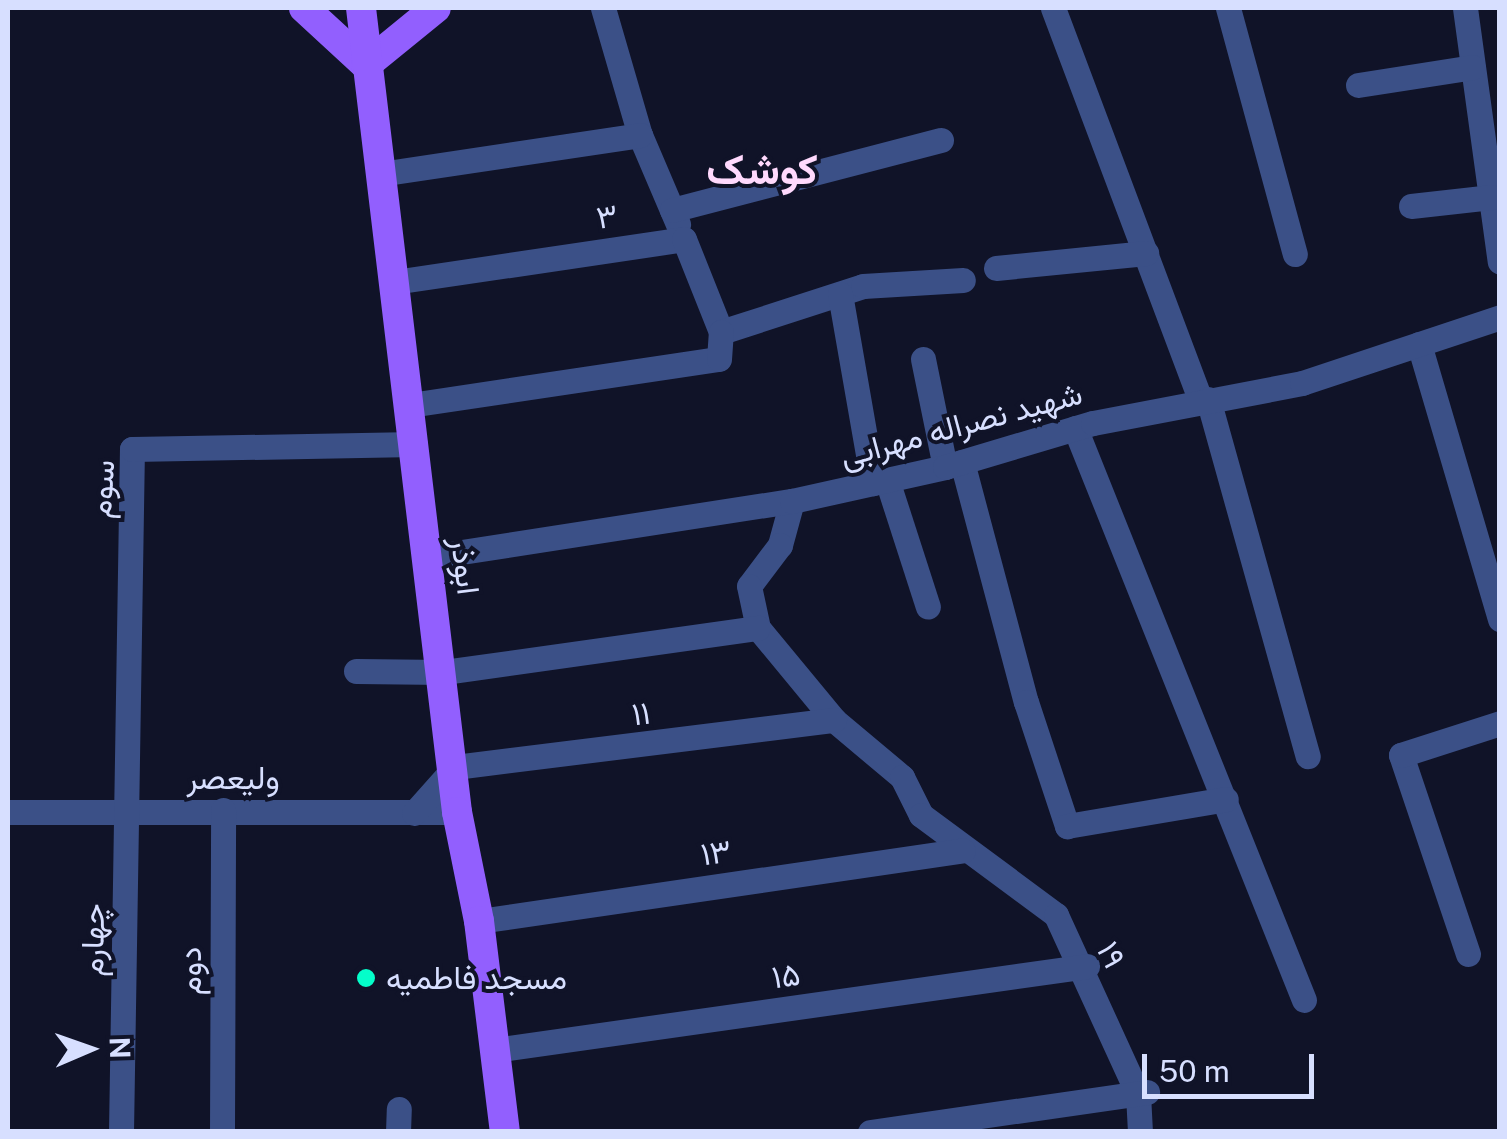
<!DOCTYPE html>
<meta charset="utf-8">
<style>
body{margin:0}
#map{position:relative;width:1507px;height:1139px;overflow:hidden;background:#101328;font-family:"Public Sans",Vazirmatn,sans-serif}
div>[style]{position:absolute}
.minor>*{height:25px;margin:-12.5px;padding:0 12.5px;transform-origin:12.5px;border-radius:12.5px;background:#3b5087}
.major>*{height:30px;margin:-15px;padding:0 15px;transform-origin:15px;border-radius:15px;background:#925ffe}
.dots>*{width:28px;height:28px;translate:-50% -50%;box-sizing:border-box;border:5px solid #101328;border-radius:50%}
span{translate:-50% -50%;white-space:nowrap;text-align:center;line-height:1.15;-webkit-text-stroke:8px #101328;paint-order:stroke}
.street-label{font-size:32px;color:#d7dfff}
.poi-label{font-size:32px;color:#d7dfff}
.left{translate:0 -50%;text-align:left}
.district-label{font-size:42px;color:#ffd9fd;font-weight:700}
.frame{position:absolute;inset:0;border:10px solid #d7dfff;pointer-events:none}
.north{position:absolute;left:40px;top:999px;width:100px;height:100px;-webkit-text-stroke:8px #101328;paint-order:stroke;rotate:88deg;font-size:28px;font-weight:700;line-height:40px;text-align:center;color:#d7dfff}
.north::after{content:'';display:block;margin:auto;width:35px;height:45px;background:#d7dfff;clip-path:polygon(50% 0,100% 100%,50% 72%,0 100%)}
.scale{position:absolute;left:1142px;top:1054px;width:172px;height:45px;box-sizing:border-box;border:5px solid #d7dfff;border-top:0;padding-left:12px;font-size:30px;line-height:35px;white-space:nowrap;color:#d7dfff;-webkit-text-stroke:8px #101328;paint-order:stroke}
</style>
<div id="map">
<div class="minor">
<div style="left:603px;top:8px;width:132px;rotate:73.8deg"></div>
<div style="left:640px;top:135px;width:97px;rotate:66.9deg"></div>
<div style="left:1053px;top:8px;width:419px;rotate:69.4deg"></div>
<div style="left:1228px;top:8px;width:255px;rotate:74.8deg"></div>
<div style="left:1465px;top:8px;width:256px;rotate:82.2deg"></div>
<div style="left:1358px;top:85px;width:116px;rotate:-8.9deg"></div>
<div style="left:380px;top:174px;width:263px;rotate:-8.5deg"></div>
<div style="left:1411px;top:206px;width:81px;rotate:-6.4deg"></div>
<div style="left:672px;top:210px;width:278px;rotate:-14.6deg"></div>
<div style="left:996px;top:268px;width:151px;rotate:-5.7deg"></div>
<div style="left:394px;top:282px;width:293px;rotate:-8.4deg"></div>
<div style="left:684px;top:239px;width:100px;rotate:68.3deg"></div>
<div style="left:721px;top:332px;width:149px;rotate:-17.9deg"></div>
<div style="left:863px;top:286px;width:100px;rotate:-3.4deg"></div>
<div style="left:840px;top:294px;width:192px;rotate:80.1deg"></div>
<div style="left:1419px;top:344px;width:287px;rotate:73.6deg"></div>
<div style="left:923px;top:359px;width:110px;rotate:78.5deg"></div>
<div style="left:1208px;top:399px;width:371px;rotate:74.4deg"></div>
<div style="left:410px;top:405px;width:312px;rotate:-8.5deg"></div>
<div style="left:719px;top:359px;width:27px;rotate:-86deg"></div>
<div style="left:1075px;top:428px;width:616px;rotate:68.18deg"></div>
<div style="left:962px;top:462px;width:248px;rotate:75.1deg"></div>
<div style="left:1026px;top:702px;width:131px;rotate:71.7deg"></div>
<div style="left:1067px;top:826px;width:161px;rotate:-9.6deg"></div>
<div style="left:887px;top:480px;width:133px;rotate:72.1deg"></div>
<div style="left:792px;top:501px;width:46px;rotate:105.3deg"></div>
<div style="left:780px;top:545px;width:51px;rotate:127.1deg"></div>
<div style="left:749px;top:586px;width:43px;rotate:77.9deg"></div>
<div style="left:758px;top:628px;width:119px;rotate:50.4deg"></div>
<div style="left:834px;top:720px;width:89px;rotate:40deg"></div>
<div style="left:902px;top:777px;width:42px;rotate:63.4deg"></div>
<div style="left:921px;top:815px;width:168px;rotate:36.5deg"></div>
<div style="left:1056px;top:915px;width:197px;rotate:65.4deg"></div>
<div style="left:1138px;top:1094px;width:38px;rotate:87deg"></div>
<div style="left:429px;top:557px;width:367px;rotate:-8.8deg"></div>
<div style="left:792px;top:501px;width:157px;rotate:-12.5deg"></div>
<div style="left:945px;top:467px;width:154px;rotate:-16.6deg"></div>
<div style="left:1093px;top:423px;width:213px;rotate:-10.8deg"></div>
<div style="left:1302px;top:383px;width:209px;rotate:-18.4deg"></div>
<div style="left:356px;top:671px;width:88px;rotate:0.7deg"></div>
<div style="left:444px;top:672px;width:317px;rotate:-8deg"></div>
<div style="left:8px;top:812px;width:449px"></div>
<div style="left:414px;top:813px;width:62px;rotate:-48.3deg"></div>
<div style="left:455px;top:767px;width:382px;rotate:-7.1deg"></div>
<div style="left:479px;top:921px;width:489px;rotate:-8.3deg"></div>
<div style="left:1468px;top:954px;width:210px;rotate:-108.6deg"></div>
<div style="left:1401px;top:755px;width:104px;rotate:-17.9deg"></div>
<div style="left:494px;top:1050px;width:599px;rotate:-8.06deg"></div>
<div style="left:121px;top:1132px;width:683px;rotate:-89.08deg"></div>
<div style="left:132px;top:449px;width:283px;rotate:-1deg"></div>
<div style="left:222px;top:1132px;width:322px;rotate:-89.8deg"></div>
<div style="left:398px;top:1132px;width:23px;rotate:-88deg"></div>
<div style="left:870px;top:1132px;width:280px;rotate:-8.2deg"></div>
</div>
<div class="major">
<div style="left:304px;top:8px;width:84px;rotate:42.6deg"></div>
<div style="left:366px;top:65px;width:90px;rotate:-39.2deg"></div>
<div style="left:361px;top:8px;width:810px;rotate:83.19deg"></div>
<div style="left:457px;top:812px;width:111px;rotate:78.6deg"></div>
<div style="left:479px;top:921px;width:213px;rotate:83deg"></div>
</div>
<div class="dots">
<div style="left:366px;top:978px;background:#04feca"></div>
</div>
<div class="street-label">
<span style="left:607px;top:217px;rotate:-9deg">۳</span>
<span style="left:961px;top:425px;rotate:-15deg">شهید نصراله مهرابی</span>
<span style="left:102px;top:489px;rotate:-86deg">سوم</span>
<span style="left:465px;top:566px;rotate:83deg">ابوذر</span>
<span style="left:641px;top:714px;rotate:-6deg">۱۱</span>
<span style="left:233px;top:778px">ولیعصر</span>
<span style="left:716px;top:853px;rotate:-8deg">۱۳</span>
<span style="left:93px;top:940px;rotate:-89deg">چهارم</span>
<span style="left:1111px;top:955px;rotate:63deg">۱۹</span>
<span style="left:190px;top:971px;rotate:-90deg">دوم</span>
<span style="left:786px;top:976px;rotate:-8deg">۱۵</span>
</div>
<div class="poi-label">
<span class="left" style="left:386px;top:978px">مسجد فاطمیه</span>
</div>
<div class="district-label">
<span style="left:762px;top:169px">کوشک</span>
</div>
<div class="frame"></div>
<div class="north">N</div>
<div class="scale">50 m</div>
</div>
